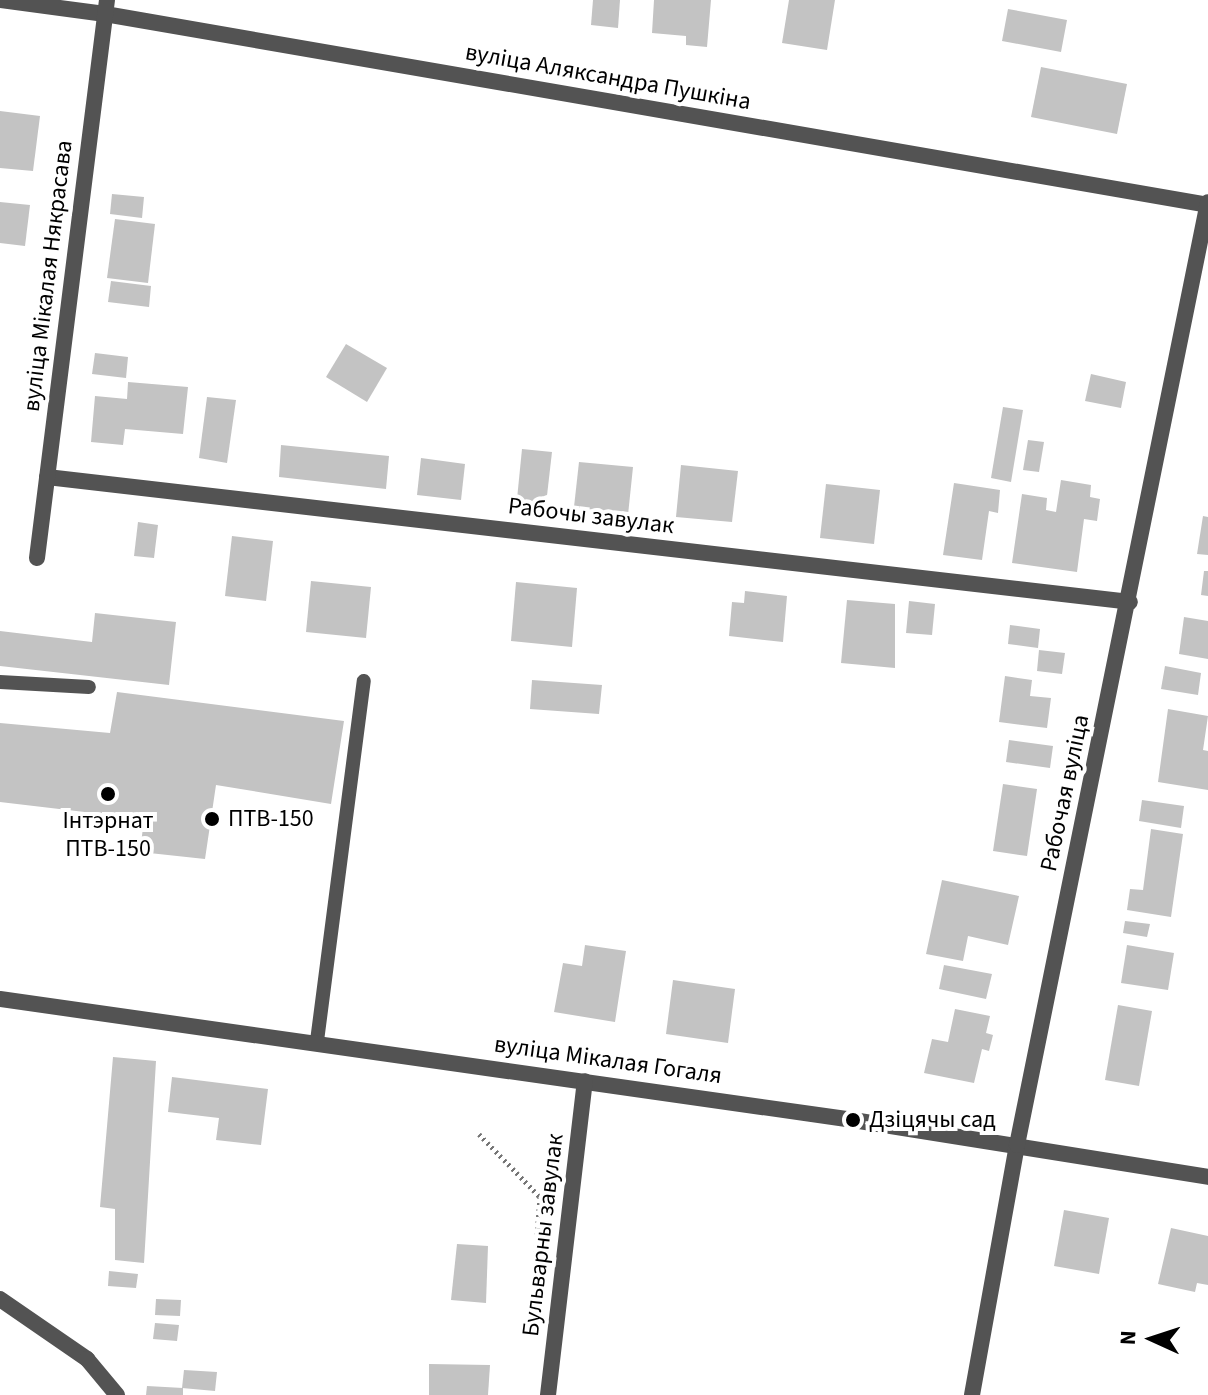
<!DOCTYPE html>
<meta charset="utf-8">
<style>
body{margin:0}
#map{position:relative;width:1208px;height:1395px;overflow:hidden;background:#fff;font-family:"Source Sans 3",sans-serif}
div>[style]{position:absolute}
.building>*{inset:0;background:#c3c3c3}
.path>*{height:5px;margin-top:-2.5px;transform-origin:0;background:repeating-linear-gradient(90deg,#757575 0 2px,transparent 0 6px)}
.service>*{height:14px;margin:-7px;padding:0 7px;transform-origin:7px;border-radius:7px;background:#535353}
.minor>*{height:16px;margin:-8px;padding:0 8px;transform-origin:8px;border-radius:8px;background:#535353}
.dots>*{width:22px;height:22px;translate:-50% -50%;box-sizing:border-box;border:4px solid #fff;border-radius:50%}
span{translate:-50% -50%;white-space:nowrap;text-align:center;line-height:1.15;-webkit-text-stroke:8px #fff;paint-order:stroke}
.street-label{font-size:24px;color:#000}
.poi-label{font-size:24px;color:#000}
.left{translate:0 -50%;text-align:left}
.north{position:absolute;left:1112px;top:1299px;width:80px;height:80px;-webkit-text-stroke:6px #fff;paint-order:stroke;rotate:273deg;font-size:22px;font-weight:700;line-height:32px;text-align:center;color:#000}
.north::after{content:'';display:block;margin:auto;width:28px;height:36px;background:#000;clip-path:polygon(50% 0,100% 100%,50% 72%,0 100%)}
</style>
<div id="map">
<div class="building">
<div style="clip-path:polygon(593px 0,620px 0,618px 28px,591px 25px)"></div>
<div style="clip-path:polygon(654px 0,711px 0,707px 47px,686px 45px,686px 36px,652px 33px)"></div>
<div style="clip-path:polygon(789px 0,835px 0,827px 50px,782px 43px)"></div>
<div style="clip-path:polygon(1008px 9px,1067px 20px,1061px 52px,1002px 41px)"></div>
<div style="clip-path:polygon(1041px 67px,1127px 84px,1117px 134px,1031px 117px)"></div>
<div style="clip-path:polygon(0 111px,40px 116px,33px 171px,0 168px)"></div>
<div style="clip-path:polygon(112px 194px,144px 197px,142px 218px,110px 214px)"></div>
<div style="clip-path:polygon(0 202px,30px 205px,25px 246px,0 243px)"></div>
<div style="clip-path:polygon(115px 219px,155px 224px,148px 283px,107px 278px)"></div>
<div style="clip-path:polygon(111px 281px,151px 286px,149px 307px,108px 302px)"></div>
<div style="clip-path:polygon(346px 344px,387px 368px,367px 402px,326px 377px)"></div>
<div style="clip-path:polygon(95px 353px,128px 357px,126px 378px,92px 374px)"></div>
<div style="clip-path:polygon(1091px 374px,1126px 382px,1121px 408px,1085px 401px)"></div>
<div style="clip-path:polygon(128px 382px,188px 387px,183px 434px,125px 429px,123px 445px,91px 442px,95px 396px,127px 399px)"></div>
<div style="clip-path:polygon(207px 397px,236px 400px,227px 463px,199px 458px)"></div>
<div style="clip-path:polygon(1003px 407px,1023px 410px,1011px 482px,991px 478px)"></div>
<div style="clip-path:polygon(1028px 440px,1044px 442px,1039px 472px,1023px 470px)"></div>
<div style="clip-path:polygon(281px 445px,389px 456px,386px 489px,279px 477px)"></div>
<div style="clip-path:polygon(522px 449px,552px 452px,545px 513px,516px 509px)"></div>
<div style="clip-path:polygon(421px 458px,465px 464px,461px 500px,417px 495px)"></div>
<div style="clip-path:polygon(579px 462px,633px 467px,628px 515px,574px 507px)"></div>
<div style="clip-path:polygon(681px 465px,738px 471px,732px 522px,676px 517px)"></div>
<div style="clip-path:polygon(1061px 480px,1091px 485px,1090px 497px,1100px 499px,1097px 521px,1084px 519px,1077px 572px,1012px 563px,1022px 494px,1047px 498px,1046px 510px,1056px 512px)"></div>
<div style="clip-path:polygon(954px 483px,1000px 490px,998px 513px,989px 511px,982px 560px,943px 555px)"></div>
<div style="clip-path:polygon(826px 484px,880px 490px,874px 544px,820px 538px)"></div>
<div style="clip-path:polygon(1203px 516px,1208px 517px,1208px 555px,1197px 554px)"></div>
<div style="clip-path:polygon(138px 522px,158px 525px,154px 558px,134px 556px)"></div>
<div style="clip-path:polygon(232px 536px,273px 541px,266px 601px,225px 596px)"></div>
<div style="clip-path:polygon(1204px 571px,1208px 571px,1208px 596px,1201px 595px)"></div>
<div style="clip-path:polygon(311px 581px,371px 587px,366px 638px,306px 632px)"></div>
<div style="clip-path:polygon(516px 582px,577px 588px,572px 647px,511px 641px)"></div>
<div style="clip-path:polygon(745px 591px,787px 596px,783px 642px,729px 636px,732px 602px,744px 603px)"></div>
<div style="clip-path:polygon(847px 600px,895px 604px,895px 668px,841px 663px)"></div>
<div style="clip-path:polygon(909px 601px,935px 604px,932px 635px,906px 633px)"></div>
<div style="clip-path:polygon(95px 613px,176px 622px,169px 685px,0 666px,0 631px,92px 642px)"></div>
<div style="clip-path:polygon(1184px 617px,1208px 621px,1208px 659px,1179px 654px)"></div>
<div style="clip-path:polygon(1010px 625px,1040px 629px,1038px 648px,1008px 644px)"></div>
<div style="clip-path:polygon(1039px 650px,1065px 653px,1062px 674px,1037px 671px)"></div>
<div style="clip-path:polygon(1165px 666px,1201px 673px,1198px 695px,1161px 689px)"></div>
<div style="clip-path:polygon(1005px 676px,1032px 680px,1030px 696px,1051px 698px,1047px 728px,999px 722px)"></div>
<div style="clip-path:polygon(532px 680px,602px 685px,599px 714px,530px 709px)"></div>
<div style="clip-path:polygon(117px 692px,344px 721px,331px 804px,216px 785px,205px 859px,140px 852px,144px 819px,0 802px,0 723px,110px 733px)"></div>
<div style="clip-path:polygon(1168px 709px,1208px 716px,1203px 750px,1208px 751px,1208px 790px,1158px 782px)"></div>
<div style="clip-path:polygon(1009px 740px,1053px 746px,1050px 768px,1006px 762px)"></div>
<div style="clip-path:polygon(1003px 784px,1037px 789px,1027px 856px,993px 851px)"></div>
<div style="clip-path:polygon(1142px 800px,1184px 806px,1181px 828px,1139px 821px)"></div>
<div style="clip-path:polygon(1151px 829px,1183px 834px,1171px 917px,1127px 910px,1130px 889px,1143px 890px)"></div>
<div style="clip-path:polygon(942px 880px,1019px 896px,1008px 945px,968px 936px,963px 961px,926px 954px)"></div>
<div style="clip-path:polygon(1125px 921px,1150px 924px,1147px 937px,1123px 933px)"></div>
<div style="clip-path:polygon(585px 945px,626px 951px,615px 1022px,554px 1012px,563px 963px,582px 966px)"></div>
<div style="clip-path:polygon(1127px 945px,1174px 953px,1168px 990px,1121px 983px)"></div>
<div style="clip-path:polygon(944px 965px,992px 974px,986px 999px,939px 989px)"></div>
<div style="clip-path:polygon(673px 980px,735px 989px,728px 1043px,666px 1034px)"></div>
<div style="clip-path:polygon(1118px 1005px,1152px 1011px,1139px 1086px,1105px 1080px)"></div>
<div style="clip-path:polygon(955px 1009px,990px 1016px,986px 1033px,993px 1035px,989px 1051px,982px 1049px,974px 1083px,924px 1073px,932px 1039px,948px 1042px)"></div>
<div style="clip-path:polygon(113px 1057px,156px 1061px,144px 1263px,115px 1260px,115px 1209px,100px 1207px)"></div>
<div style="clip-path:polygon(172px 1077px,268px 1089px,261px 1145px,216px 1140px,219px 1118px,168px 1112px)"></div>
<div style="clip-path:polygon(1064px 1210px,1109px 1218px,1099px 1274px,1054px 1266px)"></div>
<div style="clip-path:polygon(1171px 1228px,1208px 1236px,1208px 1285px,1197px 1283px,1195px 1292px,1158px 1284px)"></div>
<div style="clip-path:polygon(457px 1244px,488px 1246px,486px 1303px,451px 1300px)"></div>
<div style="clip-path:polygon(109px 1271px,138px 1274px,136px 1288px,108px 1286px)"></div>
<div style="clip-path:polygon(156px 1299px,181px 1300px,180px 1316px,155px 1315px)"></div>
<div style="clip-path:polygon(155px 1323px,179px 1325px,177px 1341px,153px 1339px)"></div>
<div style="clip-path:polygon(429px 1364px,490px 1365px,488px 1395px,429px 1395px)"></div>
<div style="clip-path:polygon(184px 1370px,217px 1372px,215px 1391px,182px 1388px)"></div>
<div style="clip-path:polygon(147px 1386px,183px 1388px,183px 1395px,146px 1395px)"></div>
</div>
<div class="path">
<div style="left:479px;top:1134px;width:88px;rotate:45.9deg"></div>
<div style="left:540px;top:1197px;width:65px;rotate:94.4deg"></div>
</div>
<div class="service">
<div style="left:0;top:682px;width:89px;rotate:3.2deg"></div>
<div style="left:317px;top:1041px;width:363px;rotate:-82.6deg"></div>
</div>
<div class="minor">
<div style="left:0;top:0;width:106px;rotate:7.6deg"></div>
<div style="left:105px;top:14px;width:1119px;rotate:9.82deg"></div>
<div style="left:47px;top:477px;width:1090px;rotate:6.58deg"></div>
<div style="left:37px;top:558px;width:562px;rotate:-82.85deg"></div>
<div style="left:0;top:999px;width:862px;rotate:8.07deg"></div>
<div style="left:853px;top:1120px;width:360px;rotate:9.1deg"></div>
<div style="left:0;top:1299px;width:106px;rotate:34.6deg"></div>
<div style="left:87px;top:1359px;width:47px;rotate:50.2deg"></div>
<div style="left:548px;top:1395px;width:316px;rotate:-83.3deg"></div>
<div style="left:972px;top:1395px;width:254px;rotate:-79.8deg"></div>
<div style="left:1017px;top:1145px;width:962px;rotate:-78.55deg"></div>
</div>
<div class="dots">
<div style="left:108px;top:794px;background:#000"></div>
<div style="left:212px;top:819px;background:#000"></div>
<div style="left:853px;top:1120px;background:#000"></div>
</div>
<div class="street-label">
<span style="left:608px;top:77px;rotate:10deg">вуліца Аляксандра Пушкіна</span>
<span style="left:48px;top:276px;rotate:-83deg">вуліца Мікалая Някрасава</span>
<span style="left:591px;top:516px;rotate:7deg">Рабочы завулак</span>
<span style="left:1065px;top:793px;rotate:-78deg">Рабочая вуліца</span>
<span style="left:608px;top:1060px;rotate:8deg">вуліца Мікалая Гогаля</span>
<span style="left:543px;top:1235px;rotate:-83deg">Бульварны завулак</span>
</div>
<div class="poi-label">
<span class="left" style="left:228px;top:819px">ПТВ-150</span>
<span style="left:108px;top:835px">Інтэрнат<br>ПТВ-150</span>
<span class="left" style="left:869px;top:1120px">Дзіцячы сад</span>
</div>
<div class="north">N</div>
</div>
